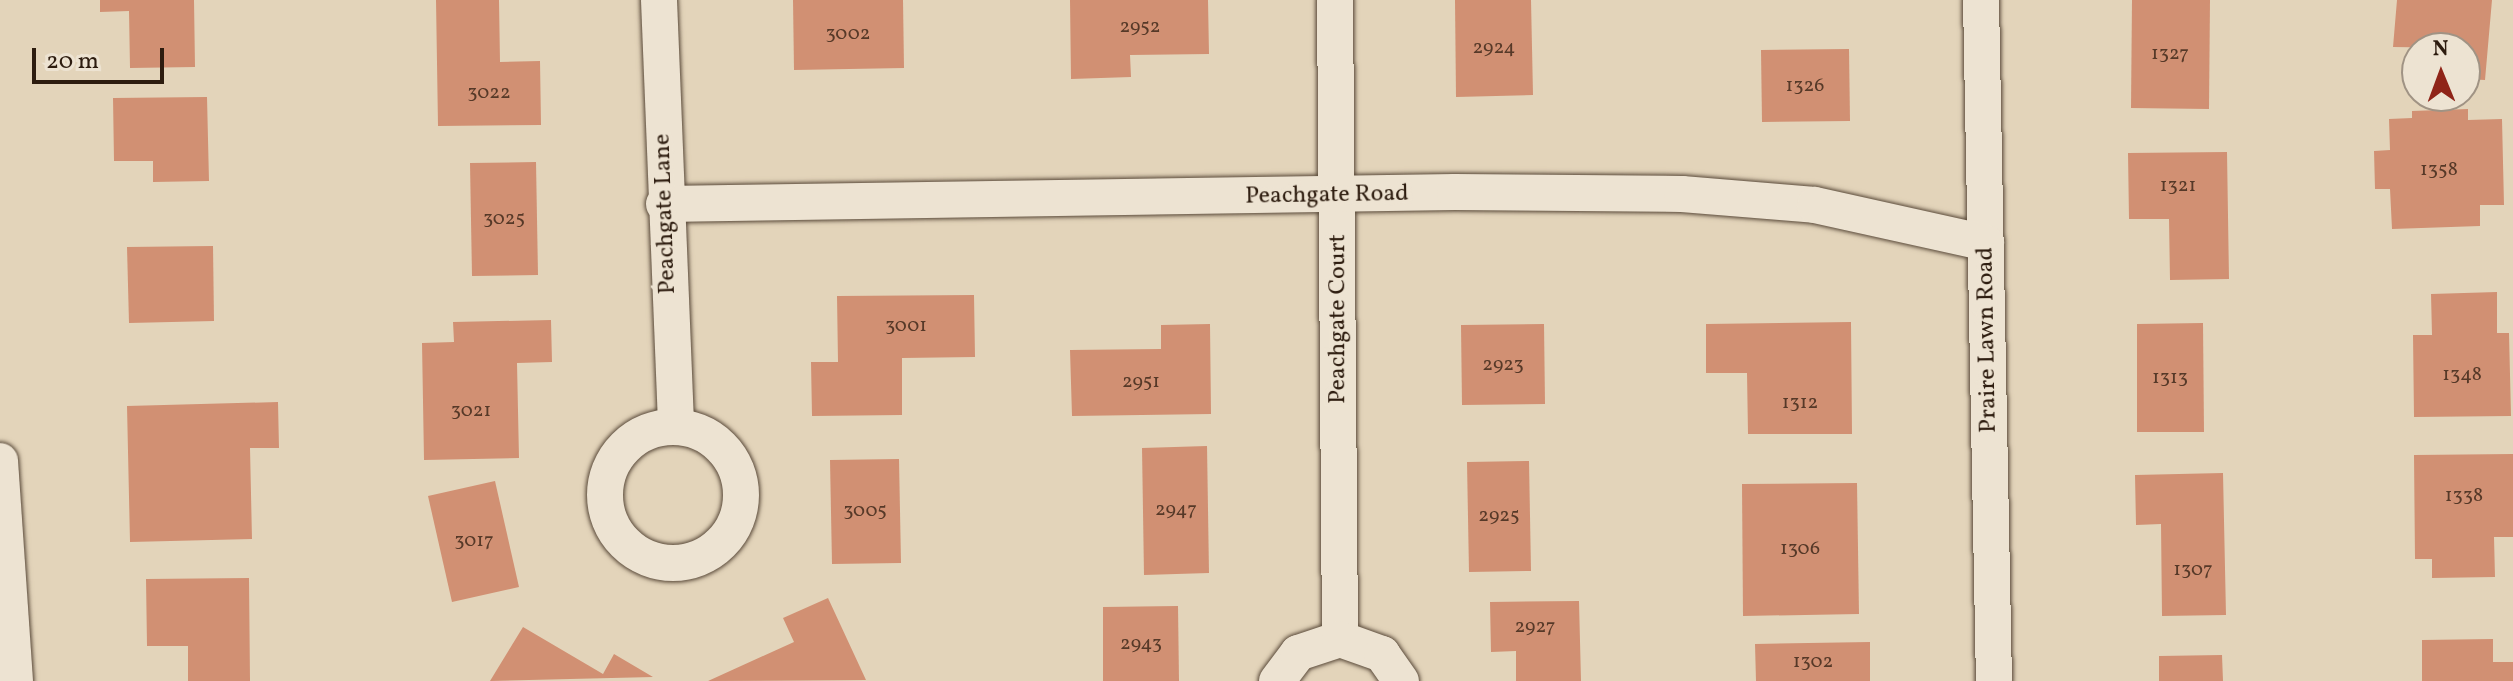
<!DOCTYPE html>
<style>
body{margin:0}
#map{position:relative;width:2513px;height:681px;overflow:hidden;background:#e3d4ba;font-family:Vollkorn,serif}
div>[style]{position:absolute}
.building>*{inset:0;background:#d19073}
.roads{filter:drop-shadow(0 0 2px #5a4a3a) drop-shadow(0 0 2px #5a4a3a)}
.minor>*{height:36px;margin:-18px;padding:0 18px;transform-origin:18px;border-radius:18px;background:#ede3d2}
.minor>.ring{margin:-18px;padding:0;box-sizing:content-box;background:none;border:36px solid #ede3d2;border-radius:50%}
span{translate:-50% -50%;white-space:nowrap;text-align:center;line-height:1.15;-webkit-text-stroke:8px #ede3d2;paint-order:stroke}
.number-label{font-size:20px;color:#563928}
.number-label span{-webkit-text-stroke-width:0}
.street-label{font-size:24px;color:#2d1c0f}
.north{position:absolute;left:2401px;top:32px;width:80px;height:80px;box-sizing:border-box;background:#ede3d2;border:2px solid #a09384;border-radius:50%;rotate:359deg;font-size:22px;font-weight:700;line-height:32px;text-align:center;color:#2d1c0f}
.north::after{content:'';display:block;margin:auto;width:28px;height:36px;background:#8f2418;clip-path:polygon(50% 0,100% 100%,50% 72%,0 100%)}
.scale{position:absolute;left:32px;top:48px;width:132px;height:36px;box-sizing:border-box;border:4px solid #2d1c0f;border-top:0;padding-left:10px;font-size:24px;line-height:28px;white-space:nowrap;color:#2d1c0f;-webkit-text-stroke:6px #ede3d2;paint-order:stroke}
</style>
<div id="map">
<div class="building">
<div style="clip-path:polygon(100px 0,194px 0,195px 67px,130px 68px,129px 11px,100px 12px)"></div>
<div style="clip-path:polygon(436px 0,499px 0,500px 62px,540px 61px,541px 125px,438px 126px)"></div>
<div style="clip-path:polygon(793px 0,903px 0,904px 68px,794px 70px)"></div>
<div style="clip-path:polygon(1070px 0,1208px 0,1209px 54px,1130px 55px,1131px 77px,1071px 79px)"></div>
<div style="clip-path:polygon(1455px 0,1531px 0,1533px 95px,1456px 97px)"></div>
<div style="clip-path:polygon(2132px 0,2210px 0,2209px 109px,2131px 108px)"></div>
<div style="clip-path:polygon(2397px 0,2492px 0,2485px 80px,2465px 79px,2465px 48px,2393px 47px)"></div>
<div style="clip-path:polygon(1849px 49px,1850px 121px,1762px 122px,1761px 50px)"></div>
<div style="clip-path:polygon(207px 97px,209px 181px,153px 182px,153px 161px,114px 161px,113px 98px)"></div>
<div style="clip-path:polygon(2468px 109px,2468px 120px,2502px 119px,2504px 205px,2480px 205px,2480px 226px,2392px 229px,2390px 189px,2375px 189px,2374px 151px,2390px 150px,2389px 119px,2412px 118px,2412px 111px)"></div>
<div style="clip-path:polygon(2227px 152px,2229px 279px,2170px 280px,2169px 219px,2129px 219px,2128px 153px)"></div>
<div style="clip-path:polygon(536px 162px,538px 275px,472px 276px,470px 163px)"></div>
<div style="clip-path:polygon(213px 246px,214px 321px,129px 323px,127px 247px)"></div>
<div style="clip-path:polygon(2497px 292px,2497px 333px,2509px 333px,2511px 416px,2414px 417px,2413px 335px,2432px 335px,2431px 294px)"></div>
<div style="clip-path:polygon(974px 295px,975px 357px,902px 358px,902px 415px,812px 416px,811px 362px,838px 362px,837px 296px)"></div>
<div style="clip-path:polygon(551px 320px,552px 362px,517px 363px,519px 458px,424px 460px,422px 343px,454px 342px,453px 322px)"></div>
<div style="clip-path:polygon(1851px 322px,1852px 434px,1748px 434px,1747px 373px,1706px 373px,1706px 324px)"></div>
<div style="clip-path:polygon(2203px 323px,2204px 432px,2137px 432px,2137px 324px)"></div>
<div style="clip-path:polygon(1210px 324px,1211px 414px,1072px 416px,1070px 350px,1161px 349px,1161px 325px)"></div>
<div style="clip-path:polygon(1544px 324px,1545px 404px,1462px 405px,1461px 325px)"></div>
<div style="clip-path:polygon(278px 402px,279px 448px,250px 448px,252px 539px,130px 542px,127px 406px)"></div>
<div style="clip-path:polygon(1207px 446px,1209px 573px,1144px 575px,1142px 448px)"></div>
<div style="clip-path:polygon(2513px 454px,2513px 537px,2494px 537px,2495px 577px,2432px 578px,2432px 559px,2415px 559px,2414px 455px)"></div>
<div style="clip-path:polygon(899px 459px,901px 563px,832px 564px,830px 460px)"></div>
<div style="clip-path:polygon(1529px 461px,1531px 571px,1469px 572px,1467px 462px)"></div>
<div style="clip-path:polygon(2223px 473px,2226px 615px,2162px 616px,2161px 524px,2136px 525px,2135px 475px)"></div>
<div style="clip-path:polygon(495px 481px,519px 587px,452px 602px,428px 496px)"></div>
<div style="clip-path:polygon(1857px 483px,1859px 614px,1743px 616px,1742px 484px)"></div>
<div style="clip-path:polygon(249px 578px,250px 681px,188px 681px,188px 646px,147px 646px,146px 579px)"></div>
<div style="clip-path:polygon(828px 598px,866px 680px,708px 681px,794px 642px,783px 618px)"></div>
<div style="clip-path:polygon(1579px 601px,1581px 681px,1516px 681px,1516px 651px,1491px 652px,1490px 602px)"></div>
<div style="clip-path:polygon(1178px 606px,1179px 681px,1103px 681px,1103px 607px)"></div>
<div style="clip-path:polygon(523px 627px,603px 674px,614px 654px,653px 677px,490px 681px)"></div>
<div style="clip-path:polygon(2493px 639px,2493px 662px,2513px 662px,2513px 681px,2422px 681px,2422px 640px)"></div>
<div style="clip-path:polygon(1870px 642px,1870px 681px,1756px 681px,1755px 644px)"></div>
<div style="clip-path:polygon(2222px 655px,2223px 681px,2159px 681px,2159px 656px)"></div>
</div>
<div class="roads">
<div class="minor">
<div style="left:659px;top:0;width:427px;rotate:87.7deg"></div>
<div style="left:1335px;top:0;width:639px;rotate:89.55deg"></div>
<div style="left:1981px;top:0;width:681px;rotate:88.91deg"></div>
<div style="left:664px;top:204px;width:791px;rotate:-0.87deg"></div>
<div style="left:1455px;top:192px;width:227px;rotate:0.5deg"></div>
<div style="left:1682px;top:194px;width:133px;rotate:4.7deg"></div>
<div style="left:1815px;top:205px;width:175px;rotate:12.5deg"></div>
<div class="ring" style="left:605px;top:427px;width:100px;height:100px"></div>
<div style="left:0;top:461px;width:221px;rotate:86.1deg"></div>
<div style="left:1277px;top:681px;width:35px;rotate:-53deg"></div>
<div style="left:1298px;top:653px;width:44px;rotate:-18.4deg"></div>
<div style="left:1340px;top:639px;width:45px;rotate:19.7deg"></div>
<div style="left:1382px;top:654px;width:33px;rotate:55deg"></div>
</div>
</div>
<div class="number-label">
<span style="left:1140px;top:27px">2952</span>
<span style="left:848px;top:34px">3002</span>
<span style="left:1494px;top:48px">2924</span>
<span style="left:2170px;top:54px">1327</span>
<span style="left:1805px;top:86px">1326</span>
<span style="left:489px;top:93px">3022</span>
<span style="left:2439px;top:170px">1358</span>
<span style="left:2178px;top:186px">1321</span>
<span style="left:504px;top:219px">3025</span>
<span style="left:906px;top:326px">3001</span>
<span style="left:1503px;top:365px">2923</span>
<span style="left:2462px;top:375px">1348</span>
<span style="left:2170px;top:378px">1313</span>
<span style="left:1141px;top:382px">2951</span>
<span style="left:1800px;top:403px">1312</span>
<span style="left:471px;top:411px">3021</span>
<span style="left:2464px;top:496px">1338</span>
<span style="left:1176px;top:510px">2947</span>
<span style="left:865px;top:511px">3005</span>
<span style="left:1499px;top:516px">2925</span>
<span style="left:474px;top:541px">3017</span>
<span style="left:1800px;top:549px">1306</span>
<span style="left:2193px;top:570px">1307</span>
<span style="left:1535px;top:627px">2927</span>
<span style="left:1141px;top:644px">2943</span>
<span style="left:1813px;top:662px">1302</span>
</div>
<div class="street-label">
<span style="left:1327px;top:196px;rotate:-1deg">Peachgate Road</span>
<span style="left:666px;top:214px;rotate:-92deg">Peachgate Lane</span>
<span style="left:1339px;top:319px;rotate:-90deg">Peachgate Court</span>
<span style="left:1988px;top:340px;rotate:-91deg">Praire Lawn Road</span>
</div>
<div class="north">N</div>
<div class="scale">20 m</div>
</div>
